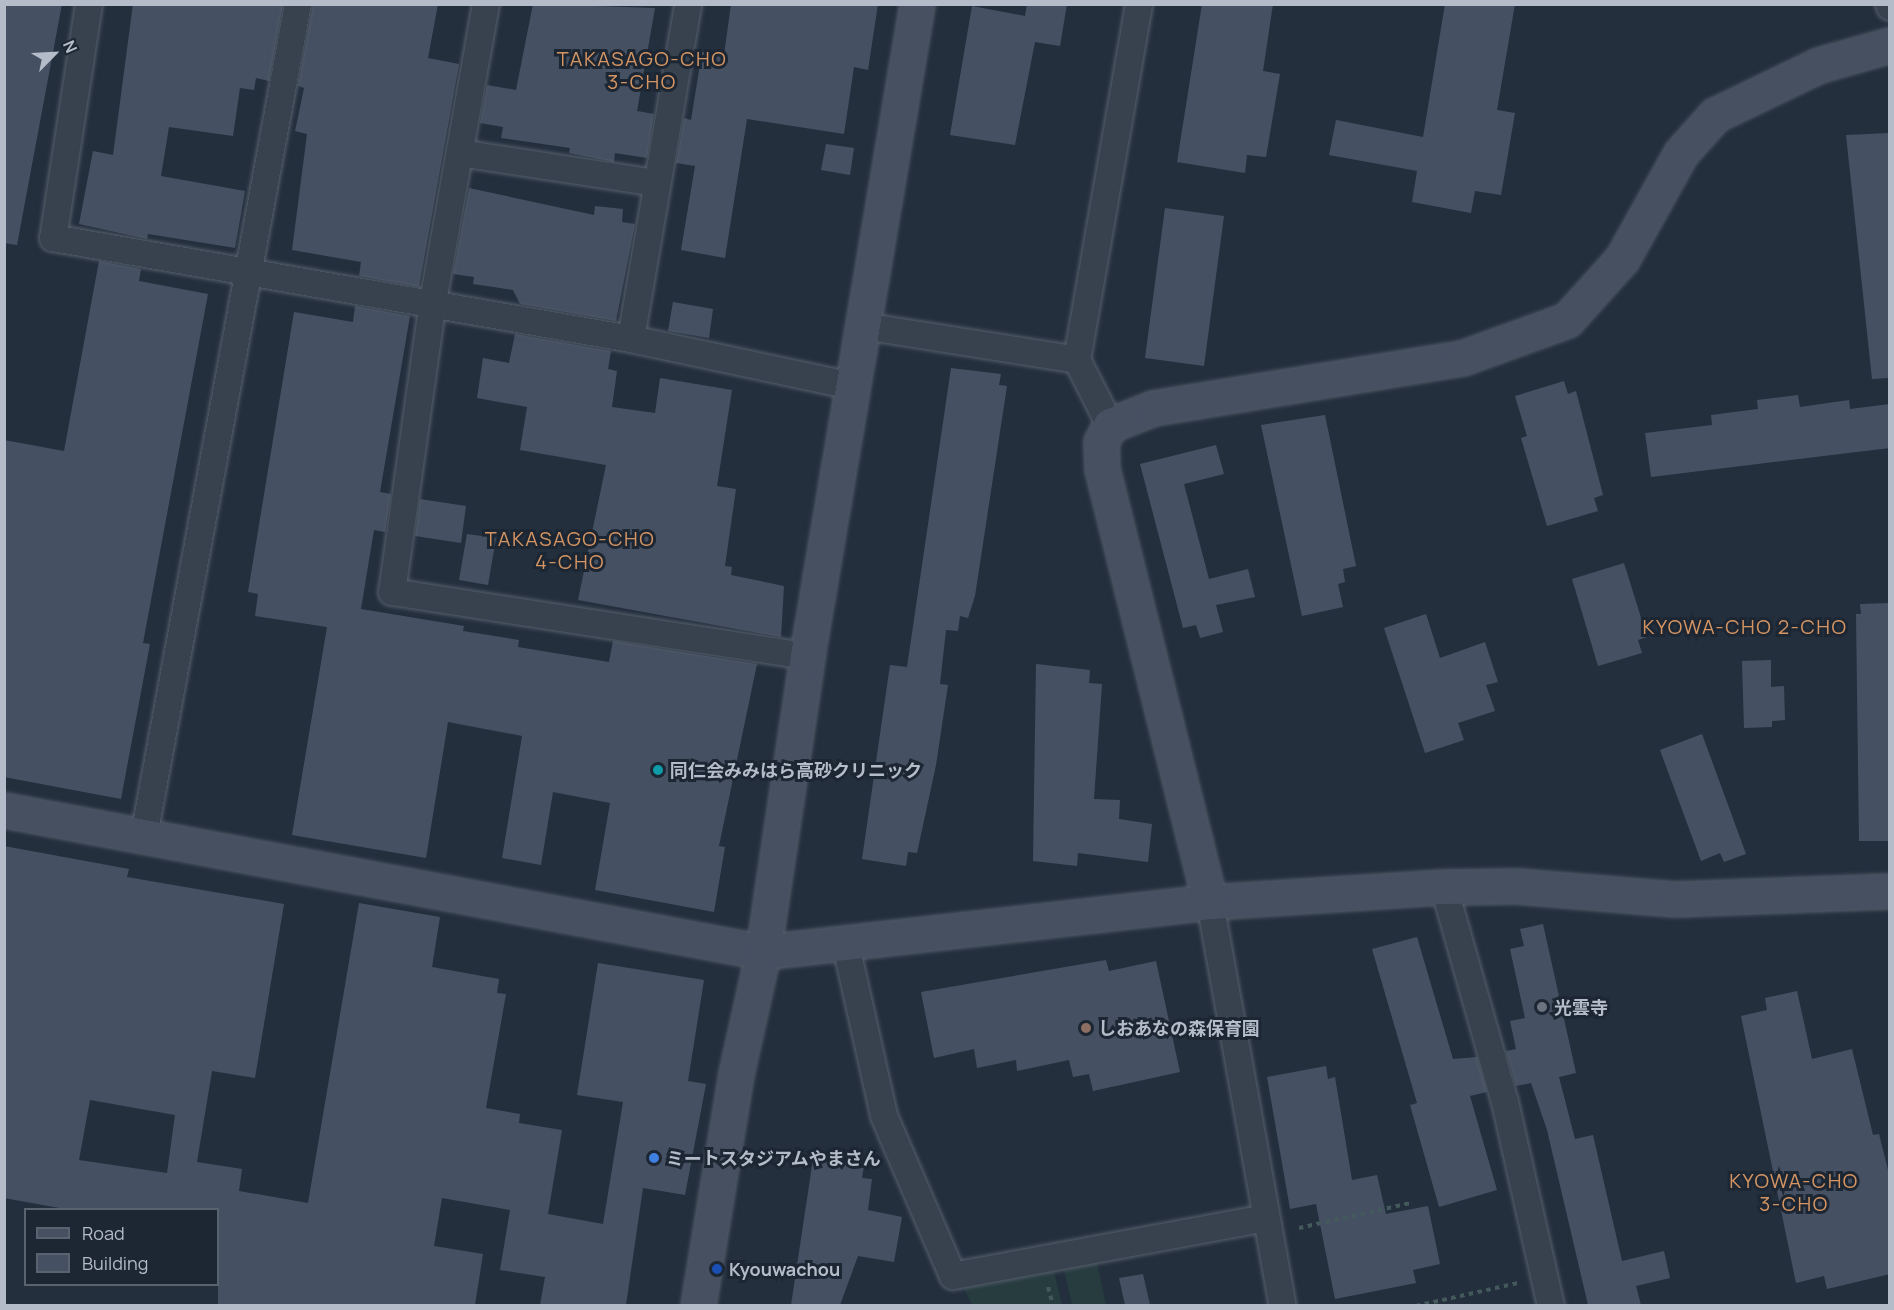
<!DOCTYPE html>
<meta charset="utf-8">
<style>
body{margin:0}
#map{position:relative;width:1894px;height:1310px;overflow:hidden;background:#242f3e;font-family:Manrope,"Noto Sans JP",sans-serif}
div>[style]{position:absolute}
.green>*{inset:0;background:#263c3f}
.building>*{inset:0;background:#455162}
.path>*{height:4px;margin-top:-2px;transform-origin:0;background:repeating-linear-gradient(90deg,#44595c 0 4.5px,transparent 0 9px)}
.roads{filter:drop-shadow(0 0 2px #565f6c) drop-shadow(0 0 2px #565f6c)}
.street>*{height:26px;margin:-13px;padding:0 13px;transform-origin:13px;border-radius:13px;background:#38414e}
.secondary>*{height:33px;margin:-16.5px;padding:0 16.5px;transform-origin:16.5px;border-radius:16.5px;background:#465061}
.dots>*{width:16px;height:16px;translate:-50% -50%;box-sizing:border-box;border:3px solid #1d2633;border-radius:50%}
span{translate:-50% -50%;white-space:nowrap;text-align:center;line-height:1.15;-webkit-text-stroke:6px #1d2633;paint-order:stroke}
.poi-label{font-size:18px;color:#b4bcc9;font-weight:700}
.left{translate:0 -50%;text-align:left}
.neighbourhood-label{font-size:20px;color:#d59563;letter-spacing:1.5px}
.frame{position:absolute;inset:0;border:6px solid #b4bcc9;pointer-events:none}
.legend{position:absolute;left:24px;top:1208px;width:195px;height:78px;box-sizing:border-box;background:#1d2633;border:2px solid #59626f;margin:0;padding:8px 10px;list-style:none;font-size:18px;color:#b4bcc9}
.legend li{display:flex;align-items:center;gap:12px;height:30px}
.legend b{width:30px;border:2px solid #59626f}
.north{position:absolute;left:24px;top:24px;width:60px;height:60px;-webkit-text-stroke:4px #1d2633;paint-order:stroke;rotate:66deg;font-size:16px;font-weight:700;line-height:24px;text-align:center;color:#b4bcc9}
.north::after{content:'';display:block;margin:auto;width:21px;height:27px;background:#b4bcc9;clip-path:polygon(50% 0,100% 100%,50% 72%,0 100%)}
</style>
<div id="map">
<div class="green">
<div style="clip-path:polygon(1097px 1262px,1106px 1305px,1072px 1305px,1064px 1270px)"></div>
<div style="clip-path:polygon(1054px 1271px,1062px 1305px,972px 1305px,964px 1288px)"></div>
</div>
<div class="building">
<div style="clip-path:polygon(4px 4px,62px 4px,17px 245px,4px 243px)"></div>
<div style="clip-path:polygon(133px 4px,283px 4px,269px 81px,256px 78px,254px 90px,240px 88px,233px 136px,169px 127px,161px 176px,245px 191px,235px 248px,148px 234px,147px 239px,79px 224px,93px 151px,113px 155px)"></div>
<div style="clip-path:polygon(313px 4px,438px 4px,428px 58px,459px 64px,419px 287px,359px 276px,361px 262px,292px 250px,307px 134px,295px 131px,304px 88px,298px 86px)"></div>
<div style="clip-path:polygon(533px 4px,655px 8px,637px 111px,654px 114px,647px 158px,615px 153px,614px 162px,569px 153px,570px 148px,501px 138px,503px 127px,480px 123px,487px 85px,516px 90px)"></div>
<div style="clip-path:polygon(731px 4px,878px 4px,868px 70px,854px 67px,844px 134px,747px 119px,725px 258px,681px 250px,695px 166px,676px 163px,684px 118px,691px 120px,702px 52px,724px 55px)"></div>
<div style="clip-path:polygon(1027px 4px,1067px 4px,1060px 46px,1035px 42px,1015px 145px,950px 135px,972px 6px,1025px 16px)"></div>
<div style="clip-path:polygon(1202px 4px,1273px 4px,1263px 71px,1280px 74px,1266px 157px,1247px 155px,1245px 173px,1177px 162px)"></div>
<div style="clip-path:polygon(1445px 4px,1515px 4px,1497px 110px,1515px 113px,1501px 195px,1475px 191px,1471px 213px,1412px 202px,1417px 171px,1329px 155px,1336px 120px,1423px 137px)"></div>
<div style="clip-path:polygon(1890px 133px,1890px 378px,1872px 379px,1846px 135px)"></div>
<div style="clip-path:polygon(826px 144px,854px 148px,850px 175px,821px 170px)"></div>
<div style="clip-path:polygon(469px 188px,594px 215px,595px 206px,623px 209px,622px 222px,635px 224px,616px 321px,520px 304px,513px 290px,473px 284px,474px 277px,453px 274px)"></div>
<div style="clip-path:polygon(1165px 208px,1224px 216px,1204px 366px,1145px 358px)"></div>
<div style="clip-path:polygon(99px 261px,141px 269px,139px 281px,208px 294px,143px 643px,150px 644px,121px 799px,4px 777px,4px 440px,64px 451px)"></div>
<div style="clip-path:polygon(673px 302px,713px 309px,709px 338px,668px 331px)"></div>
<div style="clip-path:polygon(355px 306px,410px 316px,380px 492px,391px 494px,385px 532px,374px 530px,361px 609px,464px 626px,463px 631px,519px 640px,518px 647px,609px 662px,613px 641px,757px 664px,719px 846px,725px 847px,714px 912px,595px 890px,610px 803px,553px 792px,541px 865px,502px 858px,522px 736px,448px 722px,426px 858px,292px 835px,327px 627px,255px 616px,258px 594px,248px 592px,294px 312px,353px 322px)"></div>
<div style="clip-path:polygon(515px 334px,611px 351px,608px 369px,617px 371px,612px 407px,655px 413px,660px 378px,732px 390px,717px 486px,736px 489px,725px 566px,732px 567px,731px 575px,784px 586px,781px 637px,578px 600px,606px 465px,520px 450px,527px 407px,477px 398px,483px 358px,509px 363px)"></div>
<div style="clip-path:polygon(951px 368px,1001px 374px,999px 385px,1007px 386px,975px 596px,968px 618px,960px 616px,958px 631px,946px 630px,940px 684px,948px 685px,936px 765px,917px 853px,908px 852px,906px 866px,862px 859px,890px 665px,907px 667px)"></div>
<div style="clip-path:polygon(1564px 381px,1568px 394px,1576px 391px,1603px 495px,1594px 498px,1598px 511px,1547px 526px,1521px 438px,1527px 436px,1515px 396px)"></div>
<div style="clip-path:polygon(1798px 395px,1800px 407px,1849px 400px,1850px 409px,1890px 404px,1890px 448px,1651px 477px,1645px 433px,1712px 425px,1711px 415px,1758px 409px,1757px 400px)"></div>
<div style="clip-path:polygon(1325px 415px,1356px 566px,1343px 569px,1345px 582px,1338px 584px,1343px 607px,1302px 616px,1261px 425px)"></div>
<div style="clip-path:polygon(1216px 445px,1224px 474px,1184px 484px,1209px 579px,1248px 569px,1255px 597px,1216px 605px,1223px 632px,1200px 638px,1196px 625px,1183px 628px,1140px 464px)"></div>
<div style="clip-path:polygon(420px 499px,466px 506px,461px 543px,415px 536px)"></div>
<div style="clip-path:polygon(467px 534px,496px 538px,488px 585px,459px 580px)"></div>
<div style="clip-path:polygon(1624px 563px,1647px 637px,1638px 640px,1642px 653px,1598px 666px,1572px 579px)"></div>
<div style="clip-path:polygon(1890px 603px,1890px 841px,1859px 841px,1856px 614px,1861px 614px,1860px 604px)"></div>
<div style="clip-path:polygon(1426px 614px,1440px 658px,1485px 642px,1498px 682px,1486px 685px,1495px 711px,1458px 723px,1464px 740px,1425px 753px,1384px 628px)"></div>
<div style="clip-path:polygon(1771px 660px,1771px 687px,1784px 686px,1785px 720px,1772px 721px,1772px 727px,1744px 728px,1742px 661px)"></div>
<div style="clip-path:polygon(1036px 664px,1090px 670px,1089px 683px,1102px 684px,1094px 799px,1120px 800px,1119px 819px,1152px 824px,1148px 862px,1078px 853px,1077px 866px,1033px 861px)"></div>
<div style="clip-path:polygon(1702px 734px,1746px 854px,1724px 862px,1720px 853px,1701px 861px,1660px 750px)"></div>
<div style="clip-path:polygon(evenodd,4px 846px,129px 869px,127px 877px,284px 904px,255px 1078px,212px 1071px,197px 1162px,242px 1169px,239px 1191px,308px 1203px,359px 903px,440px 917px,432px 967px,499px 979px,497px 993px,506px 994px,486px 1108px,520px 1114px,519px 1123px,562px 1130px,548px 1214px,603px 1224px,623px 1102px,577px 1095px,598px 963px,704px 980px,688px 1081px,706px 1084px,685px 1195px,643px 1188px,626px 1305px,540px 1305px,545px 1277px,500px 1270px,510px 1210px,442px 1198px,434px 1246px,483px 1254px,475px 1305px,218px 1305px,218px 1209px,65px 1209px,4px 1198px,4px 846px,90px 1100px,175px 1115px,167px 1173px,79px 1160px,90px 1100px)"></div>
<div style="clip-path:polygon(1543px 924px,1576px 1073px,1559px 1077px,1575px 1139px,1593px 1135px,1622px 1261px,1664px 1251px,1670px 1278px,1636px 1286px,1641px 1305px,1588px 1305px,1547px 1130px,1531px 1083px,1516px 1086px,1506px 1051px,1516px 1049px,1510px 1021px,1525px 1018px,1510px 949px,1524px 946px,1520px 929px)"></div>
<div style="clip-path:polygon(1417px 937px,1453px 1059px,1477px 1057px,1487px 1092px,1470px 1096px,1497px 1190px,1439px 1207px,1410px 1105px,1417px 1103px,1372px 949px)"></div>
<div style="clip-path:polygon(1106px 960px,1109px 971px,1156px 961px,1180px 1072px,1093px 1091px,1089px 1074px,1073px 1077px,1069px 1060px,1017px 1071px,1016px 1060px,977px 1068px,974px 1049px,934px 1058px,921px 992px)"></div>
<div style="clip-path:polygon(1797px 991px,1812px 1059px,1852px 1049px,1873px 1135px,1879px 1134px,1890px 1178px,1890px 1274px,1827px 1289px,1824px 1276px,1796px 1283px,1741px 1016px,1767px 1010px,1765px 998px)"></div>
<div style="clip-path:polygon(1326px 1066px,1328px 1079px,1335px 1077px,1352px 1180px,1377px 1175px,1386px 1214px,1428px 1206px,1440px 1264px,1413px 1270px,1416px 1283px,1335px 1299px,1316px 1204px,1290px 1209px,1267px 1077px)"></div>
<div style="clip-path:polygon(813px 1159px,864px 1166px,862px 1178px,872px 1179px,868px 1210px,902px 1217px,894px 1262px,858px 1256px,840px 1305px,791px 1305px)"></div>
<div style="clip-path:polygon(1143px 1274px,1150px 1305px,1125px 1305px,1119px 1278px)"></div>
</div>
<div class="path">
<div style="left:1299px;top:1228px;width:115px;rotate:-12.6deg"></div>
<div style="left:1048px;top:1287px;width:20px;rotate:75deg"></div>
<div style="left:1416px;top:1306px;width:105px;rotate:-12.7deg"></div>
</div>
<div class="roads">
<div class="street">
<div style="left:89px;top:4px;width:237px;rotate:98.7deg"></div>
<div style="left:53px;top:238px;width:587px;rotate:9.91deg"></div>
<div style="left:631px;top:339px;width:227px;rotate:12deg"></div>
<div style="left:486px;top:4px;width:309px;rotate:100.1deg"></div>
<div style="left:432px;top:308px;width:287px;rotate:98deg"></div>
<div style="left:392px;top:592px;width:420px;rotate:8.8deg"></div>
<div style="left:1889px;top:4px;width:3px;rotate:72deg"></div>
<div style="left:460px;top:153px;width:197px;rotate:8.7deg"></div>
<div style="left:863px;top:326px;width:217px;rotate:9deg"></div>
<div style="left:631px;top:339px;width:340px;rotate:-80.3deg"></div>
<div style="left:1110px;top:425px;width:73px;rotate:-116.9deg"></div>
<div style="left:1077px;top:360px;width:361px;rotate:-80.1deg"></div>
<div style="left:144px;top:836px;width:846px;rotate:-79.51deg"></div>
<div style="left:1444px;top:887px;width:223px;rotate:74.2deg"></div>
<div style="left:1505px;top:1102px;width:209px;rotate:77.3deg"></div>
<div style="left:1210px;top:902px;width:411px;rotate:79.8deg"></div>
<div style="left:845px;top:941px;width:179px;rotate:77.4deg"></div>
<div style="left:884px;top:1116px;width:174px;rotate:66.7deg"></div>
<div style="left:953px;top:1276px;width:317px;rotate:-10.5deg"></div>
</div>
<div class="secondary">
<div style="left:4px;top:810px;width:772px;rotate:10.6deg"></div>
<div style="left:763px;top:952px;width:450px;rotate:-6.4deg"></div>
<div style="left:1210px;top:902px;width:234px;rotate:-3.7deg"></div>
<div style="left:1444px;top:887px;width:73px;rotate:-0.8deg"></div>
<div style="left:1517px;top:886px;width:158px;rotate:4.7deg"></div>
<div style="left:1674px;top:899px;width:216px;rotate:-2.1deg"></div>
<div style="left:1210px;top:902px;width:447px;rotate:-104deg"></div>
<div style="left:1102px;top:468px;width:26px;rotate:-92deg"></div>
<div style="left:1101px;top:442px;width:19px;rotate:-62deg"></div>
<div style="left:1110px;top:425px;width:46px;rotate:-21.6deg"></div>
<div style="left:1153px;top:408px;width:313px;rotate:-9.2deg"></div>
<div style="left:1462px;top:358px;width:112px;rotate:-19.9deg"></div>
<div style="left:1567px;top:320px;width:82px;rotate:-48deg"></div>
<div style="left:1622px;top:259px;width:121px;rotate:-60.9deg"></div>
<div style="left:1681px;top:153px;width:51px;rotate:-48.2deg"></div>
<div style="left:1715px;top:115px;width:115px;rotate:-25.7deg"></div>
<div style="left:1819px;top:65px;width:74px;rotate:-15.7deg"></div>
<div style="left:698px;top:1306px;width:235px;rotate:-80.7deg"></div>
<div style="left:736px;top:1074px;width:125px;rotate:-77.5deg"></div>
<div style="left:763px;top:952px;width:299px;rotate:-81.5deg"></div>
<div style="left:807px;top:656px;width:661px;rotate:-80.42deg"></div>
</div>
</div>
<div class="dots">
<div style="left:658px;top:770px;background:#0f9aa8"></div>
<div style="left:1542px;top:1007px;background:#6b7280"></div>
<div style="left:1086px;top:1028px;background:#8d6e63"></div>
<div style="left:654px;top:1158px;background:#3f7fe0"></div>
<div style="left:717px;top:1269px;background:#1a4fb4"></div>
</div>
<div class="poi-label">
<span class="left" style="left:670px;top:770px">同仁会みみはら高砂クリニック</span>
<span class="left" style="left:1554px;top:1007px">光雲寺</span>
<span class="left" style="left:1098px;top:1028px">しおあなの森保育園</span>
<span class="left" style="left:666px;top:1158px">ミートスタジアムやまさん</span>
<span class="left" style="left:729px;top:1269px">Kyouwachou</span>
</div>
<div class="neighbourhood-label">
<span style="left:642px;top:70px">TAKASAGO-CHO<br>3-CHO</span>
<span style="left:570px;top:550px">TAKASAGO-CHO<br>4-CHO</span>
<span style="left:1745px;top:626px">KYOWA-CHO 2-CHO</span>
<span style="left:1794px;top:1192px">KYOWA-CHO<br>3-CHO</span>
</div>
<div class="frame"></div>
<ul class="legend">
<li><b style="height:8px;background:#465061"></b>Road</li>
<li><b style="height:16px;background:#455162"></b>Building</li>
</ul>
<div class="north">N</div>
</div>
